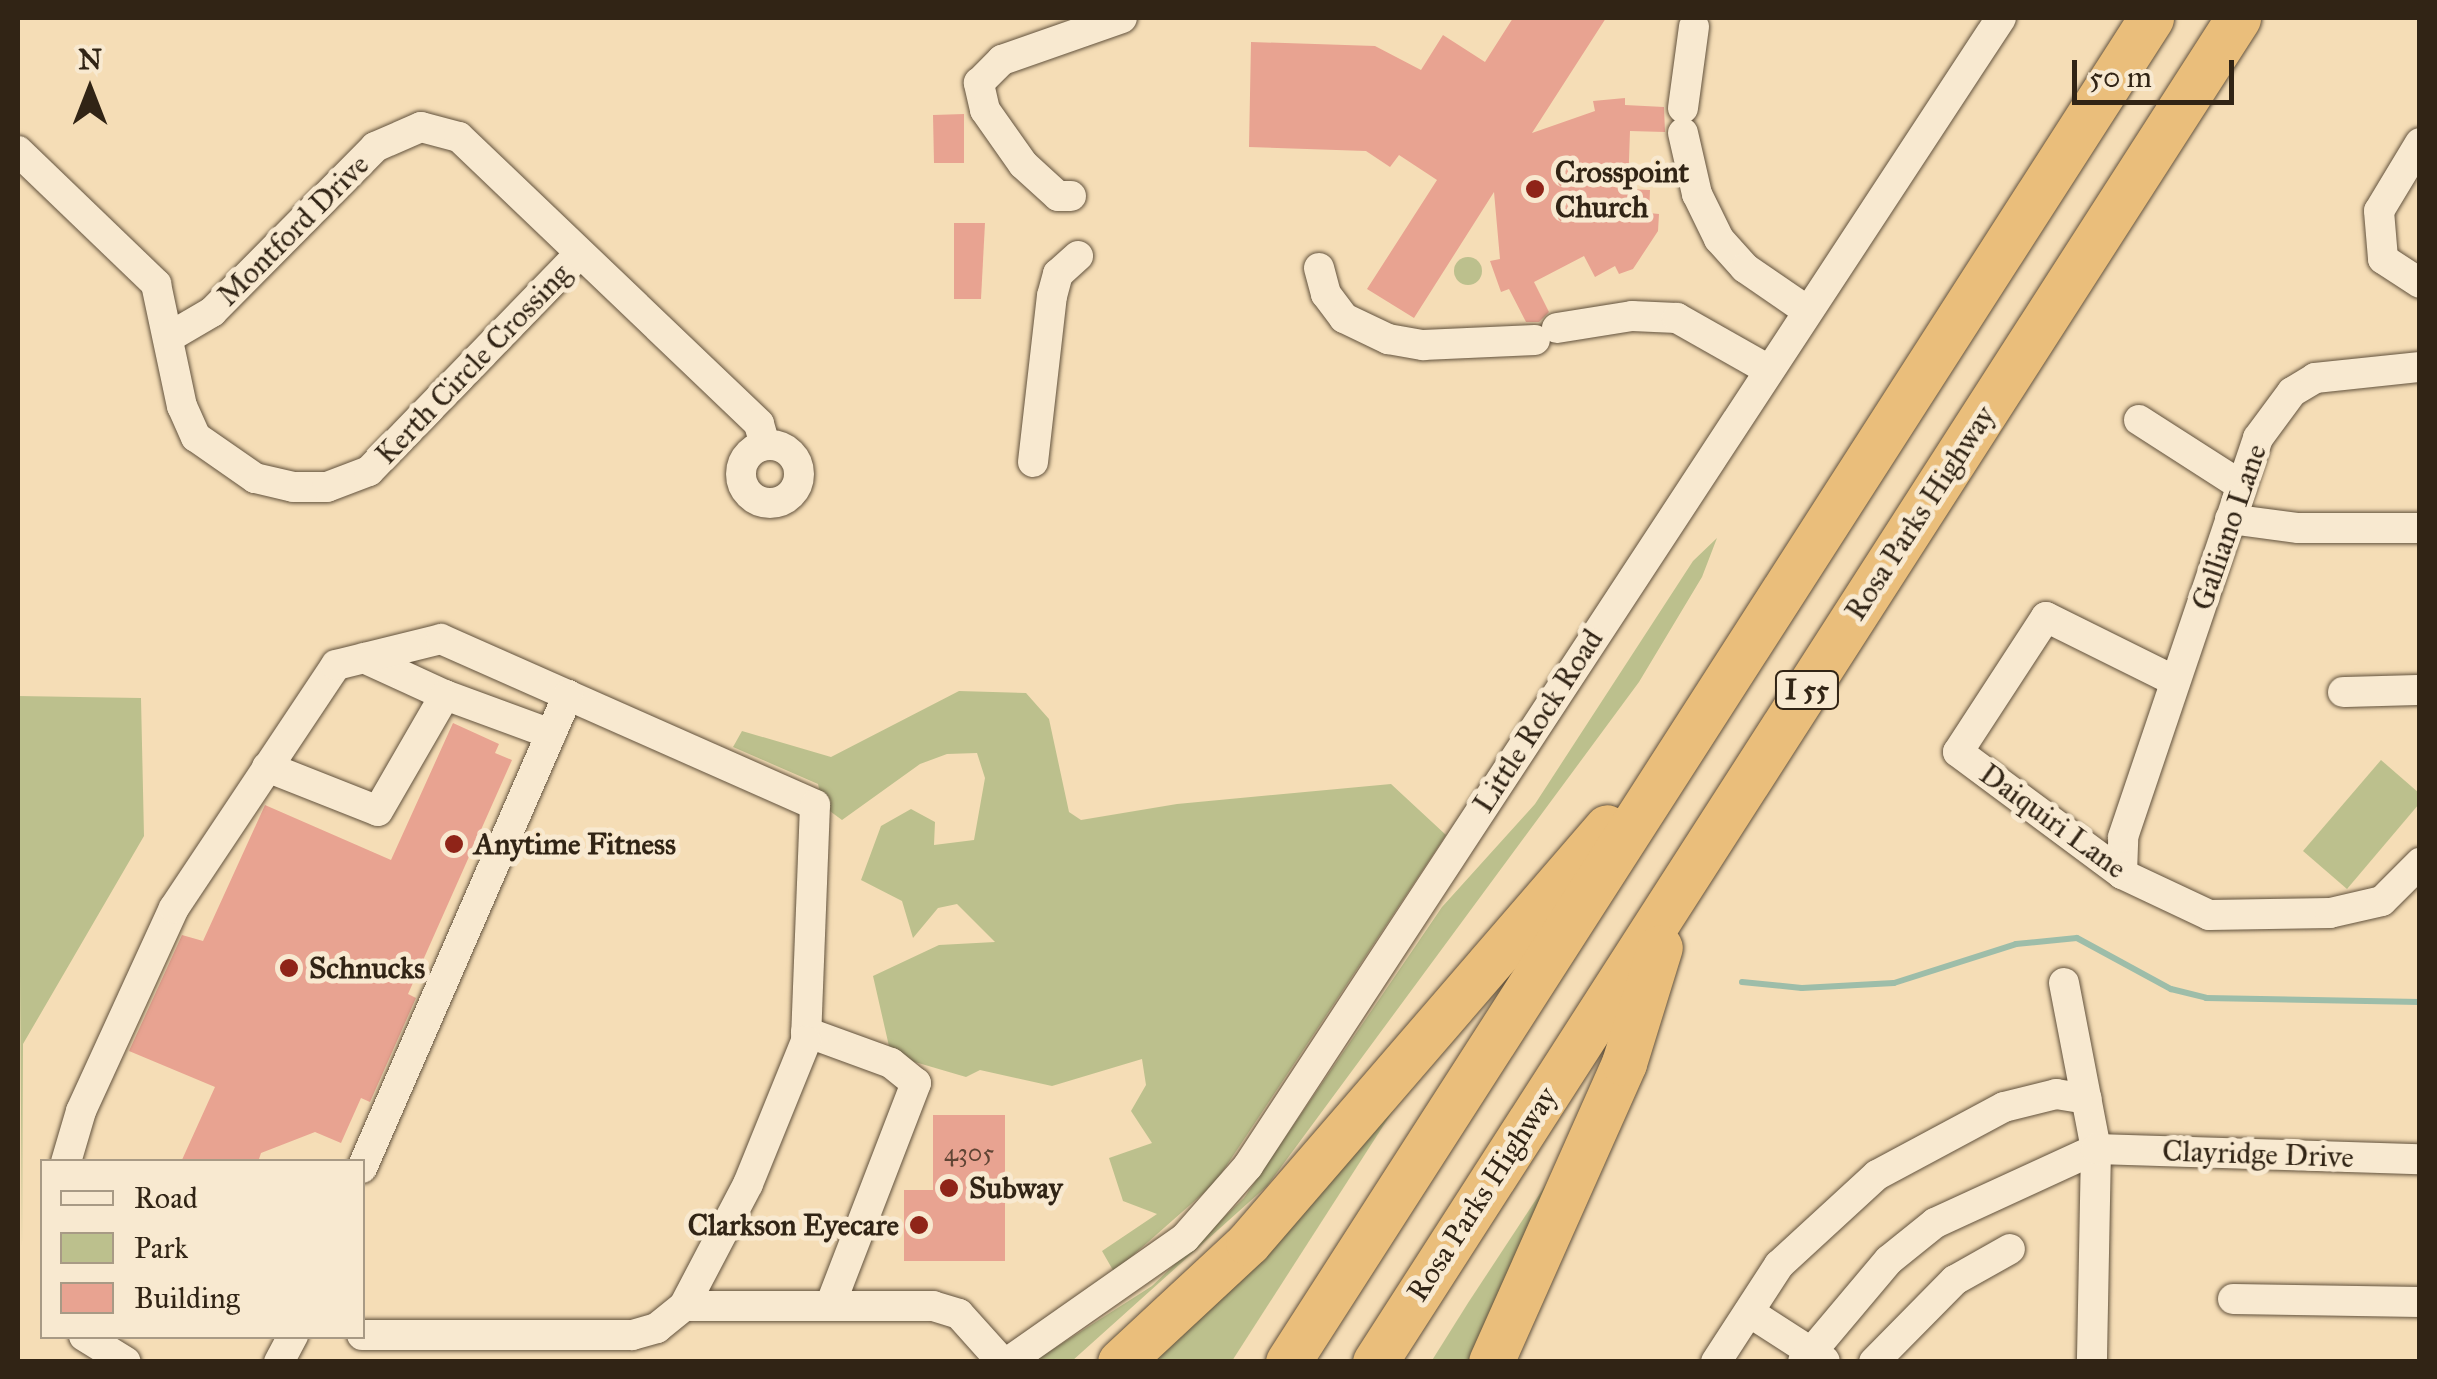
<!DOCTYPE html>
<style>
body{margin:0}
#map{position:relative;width:2437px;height:1379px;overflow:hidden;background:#f5ddb6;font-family:"IM FELL Great Primer",serif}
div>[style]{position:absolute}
.green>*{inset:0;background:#bcc08d}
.round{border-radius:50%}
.stream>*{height:6px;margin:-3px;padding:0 3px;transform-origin:3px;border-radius:3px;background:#9dbda9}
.building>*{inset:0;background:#e8a391}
.roads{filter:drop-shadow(0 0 2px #62523d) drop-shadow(0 0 2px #62523d)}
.minor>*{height:30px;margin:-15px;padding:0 15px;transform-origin:15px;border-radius:15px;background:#f8e9d0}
.minor>.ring{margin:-15px;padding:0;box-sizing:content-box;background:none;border:30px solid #f8e9d0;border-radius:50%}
.highway>*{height:45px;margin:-22.5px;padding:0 22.5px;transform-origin:22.5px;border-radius:22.5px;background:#eabe7b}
.dots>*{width:28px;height:28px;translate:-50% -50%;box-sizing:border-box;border:5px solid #f8e9d0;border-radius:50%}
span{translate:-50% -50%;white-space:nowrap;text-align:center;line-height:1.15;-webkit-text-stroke:10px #f8e9d0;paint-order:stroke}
.number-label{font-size:25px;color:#5f4434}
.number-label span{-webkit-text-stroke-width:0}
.shield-label span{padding:2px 8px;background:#f8e9d0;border:2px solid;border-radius:8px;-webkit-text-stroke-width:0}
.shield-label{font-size:28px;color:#312415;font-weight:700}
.poi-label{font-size:30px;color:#312415;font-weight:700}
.left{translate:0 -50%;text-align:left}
.right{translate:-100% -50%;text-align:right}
.street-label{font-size:30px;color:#312415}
.frame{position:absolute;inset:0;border:20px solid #312415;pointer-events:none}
.legend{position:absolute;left:40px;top:1159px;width:325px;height:180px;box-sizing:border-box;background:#f8e9d0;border:2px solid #a89a85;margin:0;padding:12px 18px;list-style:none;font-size:30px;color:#312415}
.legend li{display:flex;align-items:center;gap:20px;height:50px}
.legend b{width:50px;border:2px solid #a89a85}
.north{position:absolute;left:40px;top:40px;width:100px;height:100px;-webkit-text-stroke:8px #f8e9d0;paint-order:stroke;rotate:0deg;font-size:28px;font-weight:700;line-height:40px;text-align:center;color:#312415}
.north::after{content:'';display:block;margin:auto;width:35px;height:45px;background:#312415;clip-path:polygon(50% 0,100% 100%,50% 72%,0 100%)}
.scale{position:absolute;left:2072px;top:60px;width:162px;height:45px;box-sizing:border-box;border:5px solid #312415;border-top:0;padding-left:12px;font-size:30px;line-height:35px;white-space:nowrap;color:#312415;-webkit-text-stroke:8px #f8e9d0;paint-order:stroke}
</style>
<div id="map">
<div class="green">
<div class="round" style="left:1454px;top:257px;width:28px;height:28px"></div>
<div style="clip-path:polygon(1717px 538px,1702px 577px,1639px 682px,1267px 1186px,1072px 1361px,1033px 1362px,1152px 1286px,1244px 1198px,1442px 907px,1535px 804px,1693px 561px)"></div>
<div style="clip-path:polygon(959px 691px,1026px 693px,1049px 719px,1069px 812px,1081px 820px,1177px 804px,1391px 784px,1446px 835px,1215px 1183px,1114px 1272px,1102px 1251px,1157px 1214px,1123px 1201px,1109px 1158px,1152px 1143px,1131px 1111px,1146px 1085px,1142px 1059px,1052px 1086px,980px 1070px,966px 1077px,891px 1055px,873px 976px,939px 945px,995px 942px,957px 904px,938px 908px,913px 938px,902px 901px,861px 880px,881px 826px,911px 809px,935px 822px,934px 845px,974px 840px,985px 778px,977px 753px,947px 754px,920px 764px,842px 820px,823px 806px,818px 784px,733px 747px,742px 731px,831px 757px)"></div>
<div style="clip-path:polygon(18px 696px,141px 698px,144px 836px,23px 1044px,22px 1248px)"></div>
<div style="clip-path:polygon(2381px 760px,2419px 793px,2419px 804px,2347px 889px,2303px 851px)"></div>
<div style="clip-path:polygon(1414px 1078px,1232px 1361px,1144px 1362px)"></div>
<div style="clip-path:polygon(1564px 1157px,1474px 1361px,1431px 1362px,1468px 1303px)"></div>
</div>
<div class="stream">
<div style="left:1742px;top:982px;width:60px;rotate:5.7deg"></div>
<div style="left:1802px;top:988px;width:92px;rotate:-3.1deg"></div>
<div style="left:1894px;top:983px;width:128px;rotate:-17.7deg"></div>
<div style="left:2016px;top:944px;width:61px;rotate:-5.6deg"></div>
<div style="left:2077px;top:938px;width:107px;rotate:28.5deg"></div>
<div style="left:2171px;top:989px;width:36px;rotate:14deg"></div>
<div style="left:2206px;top:998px;width:214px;rotate:1.1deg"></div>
</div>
<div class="building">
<div style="clip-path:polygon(1513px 18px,1606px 18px,1532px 133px,1595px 111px,1593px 101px,1625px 98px,1625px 105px,1664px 107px,1665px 132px,1630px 131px,1628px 189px,1650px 190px,1649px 213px,1659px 214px,1658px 231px,1633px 269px,1619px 274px,1615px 266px,1595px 277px,1584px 256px,1534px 282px,1549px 312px,1539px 322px,1526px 322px,1509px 289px,1501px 292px,1490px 261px,1500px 259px,1494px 192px,1414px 318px,1367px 289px,1437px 180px,1399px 155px,1390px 167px,1366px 151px,1249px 147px,1251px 42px,1375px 46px,1421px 70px,1443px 35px,1485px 62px)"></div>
<div style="clip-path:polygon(964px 114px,964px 163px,934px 163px,933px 115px)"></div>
<div style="clip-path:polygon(954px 223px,985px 223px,981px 299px,954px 299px)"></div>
<div style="clip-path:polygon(453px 723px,499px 744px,495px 753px,512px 760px,408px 994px,416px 998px,370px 1102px,361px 1098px,341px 1143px,315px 1132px,261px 1153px,258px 1162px,181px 1162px,215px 1087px,129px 1051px,182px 935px,203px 941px,265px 805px,391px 860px)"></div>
<div style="clip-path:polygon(933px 1115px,1005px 1115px,1005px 1261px,904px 1261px,904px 1190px,933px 1190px)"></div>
</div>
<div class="roads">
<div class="minor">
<div style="left:1683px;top:108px;width:82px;rotate:-82.3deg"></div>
<div style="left:1683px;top:133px;width:63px;rotate:77.1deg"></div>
<div style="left:1697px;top:194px;width:50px;rotate:63.9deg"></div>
<div style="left:1719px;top:239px;width:39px;rotate:48deg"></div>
<div style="left:1745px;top:268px;width:74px;rotate:34.5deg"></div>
<div style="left:2420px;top:143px;width:79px;rotate:121.1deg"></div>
<div style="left:2379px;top:211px;width:48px;rotate:85.2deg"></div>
<div style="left:2383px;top:259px;width:44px;rotate:33deg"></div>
<div style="left:18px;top:151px;width:192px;rotate:43.9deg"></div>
<div style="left:156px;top:284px;width:125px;rotate:78deg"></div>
<div style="left:182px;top:406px;width:34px;rotate:66deg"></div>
<div style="left:196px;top:437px;width:72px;rotate:34.8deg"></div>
<div style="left:255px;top:478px;width:39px;rotate:13deg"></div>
<div style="left:293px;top:487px;width:34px"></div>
<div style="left:327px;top:487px;width:45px;rotate:-20.9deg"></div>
<div style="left:369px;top:471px;width:301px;rotate:-45.9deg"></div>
<div style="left:1071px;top:196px;width:13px;rotate:180deg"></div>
<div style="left:1058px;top:196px;width:47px;rotate:-137.6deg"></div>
<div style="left:1023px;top:164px;width:66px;rotate:-125.1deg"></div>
<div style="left:985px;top:110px;width:28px;rotate:-103deg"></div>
<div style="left:979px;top:83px;width:33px;rotate:-45deg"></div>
<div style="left:1002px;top:60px;width:127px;rotate:-19.3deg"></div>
<div style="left:1319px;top:268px;width:27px;rotate:75deg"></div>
<div style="left:1326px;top:294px;width:30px;rotate:53deg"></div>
<div style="left:1344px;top:318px;width:49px;rotate:25.5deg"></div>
<div style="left:1388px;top:339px;width:36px;rotate:10deg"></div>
<div style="left:1423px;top:345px;width:112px;rotate:-2.6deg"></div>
<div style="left:1557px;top:328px;width:76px;rotate:-9.1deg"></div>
<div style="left:1632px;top:316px;width:45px;rotate:2.5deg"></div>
<div style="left:1677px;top:318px;width:103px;rotate:29.5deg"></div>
<div style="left:171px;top:336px;width:48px;rotate:-30.3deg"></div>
<div style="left:212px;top:312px;width:232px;rotate:-45.3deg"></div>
<div style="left:375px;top:147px;width:50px;rotate:-23.5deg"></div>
<div style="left:421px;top:127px;width:39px;rotate:15deg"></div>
<div style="left:459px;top:137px;width:415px;rotate:43.7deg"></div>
<div style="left:759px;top:424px;width:22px;rotate:74deg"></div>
<div style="left:2139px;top:420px;width:122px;rotate:32.7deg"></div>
<div class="ring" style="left:741px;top:445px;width:28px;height:28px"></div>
<div style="left:1033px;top:462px;width:167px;rotate:-83.5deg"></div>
<div style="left:1052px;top:296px;width:23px;rotate:-75deg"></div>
<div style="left:1058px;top:274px;width:27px;rotate:-42deg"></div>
<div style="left:2230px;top:519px;width:69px;rotate:7.5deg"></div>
<div style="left:2298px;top:528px;width:122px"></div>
<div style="left:364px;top:658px;width:89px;rotate:24.6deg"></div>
<div style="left:2175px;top:681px;width:144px;rotate:-153.6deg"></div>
<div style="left:2046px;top:617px;width:161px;rotate:123.1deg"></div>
<div style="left:1958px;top:752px;width:204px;rotate:36.6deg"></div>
<div style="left:2122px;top:874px;width:96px;rotate:25.2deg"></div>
<div style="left:2209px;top:915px;width:121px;rotate:-0.9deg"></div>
<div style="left:2330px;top:913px;width:53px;rotate:-13deg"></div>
<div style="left:2382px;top:901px;width:54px;rotate:-45deg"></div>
<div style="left:2343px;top:692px;width:77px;rotate:-1.5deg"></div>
<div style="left:267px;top:767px;width:119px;rotate:21.6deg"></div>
<div style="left:378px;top:811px;width:134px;rotate:-60deg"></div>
<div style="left:445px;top:695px;width:113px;rotate:20.2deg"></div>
<div style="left:2122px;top:874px;width:37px;rotate:-88deg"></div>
<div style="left:2123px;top:837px;width:421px;rotate:-71.3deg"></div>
<div style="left:2258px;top:438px;width:57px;rotate:-53.5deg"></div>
<div style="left:2292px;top:392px;width:27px;rotate:-31deg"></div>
<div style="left:2315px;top:378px;width:106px;rotate:-6deg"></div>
<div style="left:2064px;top:983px;width:169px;rotate:79.1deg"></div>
<div style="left:2096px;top:1149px;width:213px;rotate:91.1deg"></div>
<div style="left:806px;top:1032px;width:90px;rotate:20deg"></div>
<div style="left:891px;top:1063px;width:32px;rotate:39deg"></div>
<div style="left:916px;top:1083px;width:236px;rotate:111.1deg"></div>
<div style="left:66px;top:1162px;width:53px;rotate:-73.6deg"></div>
<div style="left:81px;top:1111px;width:223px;rotate:-65.4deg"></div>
<div style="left:174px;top:908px;width:292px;rotate:-56.3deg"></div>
<div style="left:336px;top:665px;width:108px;rotate:-13.9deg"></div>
<div style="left:441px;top:639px;width:409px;rotate:23.9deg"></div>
<div style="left:815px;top:805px;width:236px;rotate:92.2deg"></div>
<div style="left:806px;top:1041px;width:154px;rotate:112.1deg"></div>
<div style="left:748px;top:1184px;width:138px;rotate:117.7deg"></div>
<div style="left:684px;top:1306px;width:35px;rotate:141deg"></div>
<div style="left:657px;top:1328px;width:26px;rotate:164deg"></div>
<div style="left:632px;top:1335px;width:270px;rotate:180deg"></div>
<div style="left:362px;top:1168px;width:516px;rotate:-66.47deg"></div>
<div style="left:2233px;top:1299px;width:187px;rotate:0.9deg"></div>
<div style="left:684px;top:1306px;width:249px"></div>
<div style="left:933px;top:1306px;width:27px;rotate:17deg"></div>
<div style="left:959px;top:1314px;width:64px;rotate:48.1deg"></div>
<div style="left:1749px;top:1312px;width:90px;rotate:32.8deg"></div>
<div style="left:84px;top:1336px;width:49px;rotate:31.8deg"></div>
<div style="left:279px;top:1362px;width:30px;rotate:-62deg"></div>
<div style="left:1008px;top:1362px;width:216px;rotate:-35deg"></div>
<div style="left:1185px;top:1238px;width:96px;rotate:-48.8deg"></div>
<div style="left:1248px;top:1166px;width:1373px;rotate:-56.74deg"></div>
<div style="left:1716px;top:1362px;width:116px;rotate:-57deg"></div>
<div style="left:1779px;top:1265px;width:133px;rotate:-42.6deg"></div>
<div style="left:1877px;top:1175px;width:144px;rotate:-28.2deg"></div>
<div style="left:2004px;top:1107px;width:54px;rotate:-14deg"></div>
<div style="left:2056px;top:1094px;width:31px;rotate:9deg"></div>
<div style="left:1803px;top:1362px;width:133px;rotate:-49.9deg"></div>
<div style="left:1889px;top:1260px;width:59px;rotate:-38.8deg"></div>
<div style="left:1935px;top:1223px;width:177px;rotate:-24.7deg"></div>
<div style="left:2096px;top:1149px;width:324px;rotate:1.8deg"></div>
<div style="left:1874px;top:1362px;width:115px;rotate:-45.4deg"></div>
<div style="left:1955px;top:1280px;width:63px;rotate:-29.4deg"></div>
</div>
<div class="highway">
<div style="left:1120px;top:1362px;width:175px;rotate:-42.9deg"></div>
<div style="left:1248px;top:1243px;width:549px;rotate:-49.21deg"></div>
<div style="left:1288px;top:1362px;width:1597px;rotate:-57.29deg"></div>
<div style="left:1375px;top:1362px;width:1597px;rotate:-57.29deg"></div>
<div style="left:1491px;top:1362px;width:327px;rotate:-66deg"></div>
<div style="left:1624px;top:1063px;width:121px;rotate:-72.8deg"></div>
</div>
</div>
<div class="dots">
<div style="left:1535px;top:189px;background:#8f2418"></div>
<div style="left:454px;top:844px;background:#8f2418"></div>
<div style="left:289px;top:968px;background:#8f2418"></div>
<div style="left:949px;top:1188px;background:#8f2418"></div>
<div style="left:919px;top:1225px;background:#8f2418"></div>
</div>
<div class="number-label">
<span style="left:969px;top:1153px">4305</span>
</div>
<div class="shield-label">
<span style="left:1807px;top:690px">I 55</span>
</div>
<div class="poi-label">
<span class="left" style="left:1555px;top:189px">Crosspoint<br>Church</span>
<span class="left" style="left:474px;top:844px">Anytime Fitness</span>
<span class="left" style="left:309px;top:968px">Schnucks</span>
<span class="left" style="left:969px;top:1188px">Subway</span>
<span class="right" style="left:899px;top:1225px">Clarkson Eyecare</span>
</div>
<div class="street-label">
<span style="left:293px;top:230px;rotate:-45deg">Montford Drive</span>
<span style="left:473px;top:364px;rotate:-46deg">Kerth Circle Crossing</span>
<span style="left:1920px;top:513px;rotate:-57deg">Rosa Parks Highway</span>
<span style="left:2229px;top:527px;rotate:-71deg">Galliano Lane</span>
<span style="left:1538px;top:721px;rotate:-57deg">Little Rock Road</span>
<span style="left:2053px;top:821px;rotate:36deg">Daiquiri Lane</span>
<span style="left:2258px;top:1154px;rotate:2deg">Clayridge Drive</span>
<span style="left:1482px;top:1194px;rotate:-57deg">Rosa Parks Highway</span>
</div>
<div class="frame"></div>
<ul class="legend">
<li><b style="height:12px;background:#f8e9d0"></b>Road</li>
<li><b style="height:28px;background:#bcc08d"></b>Park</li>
<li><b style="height:28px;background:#e8a391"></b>Building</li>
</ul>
<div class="north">N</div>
<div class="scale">50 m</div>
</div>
